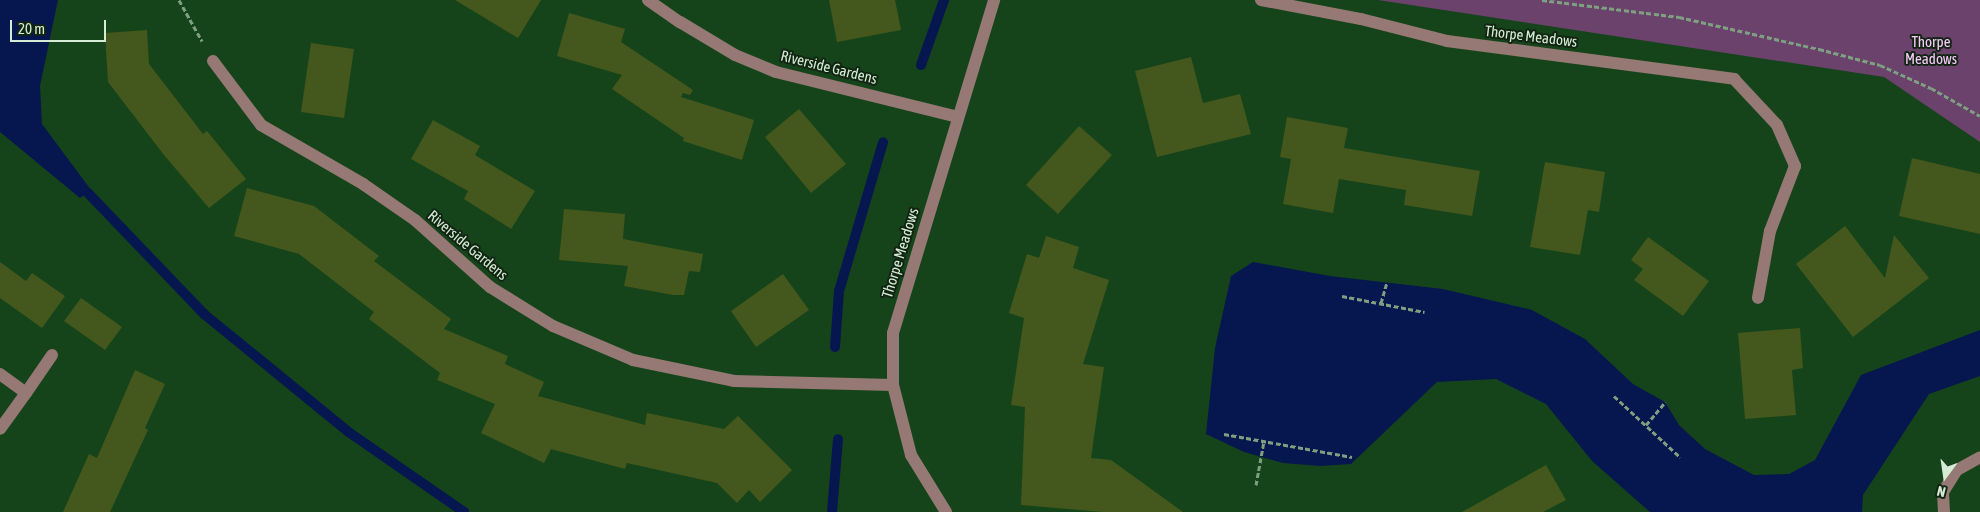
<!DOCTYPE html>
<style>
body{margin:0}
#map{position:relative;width:1980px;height:512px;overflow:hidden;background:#16441a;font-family:"Asap Condensed",sans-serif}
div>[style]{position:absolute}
.green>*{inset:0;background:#6a426c}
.water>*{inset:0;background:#06174f}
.stream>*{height:10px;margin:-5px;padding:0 5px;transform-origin:5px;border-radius:5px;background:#06174f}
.building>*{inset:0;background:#44571d}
.path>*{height:3px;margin-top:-1.5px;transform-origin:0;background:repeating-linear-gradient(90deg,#7ea080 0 5px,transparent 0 7.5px)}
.minor>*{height:12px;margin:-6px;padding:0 6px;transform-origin:6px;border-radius:6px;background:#967875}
span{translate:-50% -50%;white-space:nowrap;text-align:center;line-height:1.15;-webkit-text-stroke:4px #122513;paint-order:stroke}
.street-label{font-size:15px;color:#d3ecd3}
.park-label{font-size:15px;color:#faccfc}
.north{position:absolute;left:1920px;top:452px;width:50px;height:50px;-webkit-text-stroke:4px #122513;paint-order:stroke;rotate:194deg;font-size:14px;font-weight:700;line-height:20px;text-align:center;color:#d3ecd3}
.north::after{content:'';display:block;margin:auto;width:18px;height:22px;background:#d3ecd3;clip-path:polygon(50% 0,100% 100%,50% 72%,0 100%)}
.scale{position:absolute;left:10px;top:20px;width:96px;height:22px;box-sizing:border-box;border:2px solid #d3ecd3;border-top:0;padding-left:6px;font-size:15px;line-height:18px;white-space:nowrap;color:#d3ecd3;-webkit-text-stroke:4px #122513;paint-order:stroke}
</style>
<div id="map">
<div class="green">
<div style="clip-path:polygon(1378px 0,1980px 0,1980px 142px,1884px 77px)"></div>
</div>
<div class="water">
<div style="clip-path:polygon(0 0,58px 0,40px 86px,42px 124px,91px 190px,80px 198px,0 132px)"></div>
<div style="clip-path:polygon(1253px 262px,1330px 276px,1443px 289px,1532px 310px,1585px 339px,1633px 384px,1665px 402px,1679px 425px,1705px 449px,1754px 475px,1789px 474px,1815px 460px,1861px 375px,1980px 330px,1980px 376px,1929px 394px,1863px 495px,1862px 512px,1650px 512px,1592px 461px,1546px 404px,1496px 379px,1437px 382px,1351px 464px,1320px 466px,1283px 463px,1244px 452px,1206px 434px,1215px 348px,1231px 276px)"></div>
</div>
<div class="stream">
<div style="left:921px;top:65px;width:69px;rotate:-70.5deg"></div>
<div style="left:88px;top:193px;width:168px;rotate:46.2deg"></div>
<div style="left:204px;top:314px;width:188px;rotate:39.2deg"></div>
<div style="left:350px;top:433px;width:139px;rotate:34.7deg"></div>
<div style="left:835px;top:347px;width:56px;rotate:-85.9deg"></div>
<div style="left:839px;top:291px;width:155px;rotate:-73.5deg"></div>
<div style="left:832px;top:512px;width:73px;rotate:-85.3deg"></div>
</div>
<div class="building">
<div style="clip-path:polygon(455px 0,541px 0,518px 38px)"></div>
<div style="clip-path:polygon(829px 0,895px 0,901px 30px,837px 42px)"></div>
<div style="clip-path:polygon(569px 13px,625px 29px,621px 42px,693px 90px,690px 95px,683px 93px,681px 97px,754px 120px,742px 160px,683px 141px,684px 138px,612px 89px,622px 75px,557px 56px)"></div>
<div style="clip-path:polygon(147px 30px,149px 64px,203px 134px,207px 131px,246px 179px,209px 208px,164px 155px,108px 82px,105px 33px)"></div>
<div style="clip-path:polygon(311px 43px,354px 49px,344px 118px,301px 112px)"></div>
<div style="clip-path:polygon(1191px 57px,1203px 103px,1240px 94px,1251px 134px,1157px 157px,1135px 71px)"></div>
<div style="clip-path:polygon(799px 109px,846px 164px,811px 193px,765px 137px)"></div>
<div style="clip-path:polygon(1287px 117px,1348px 128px,1344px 148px,1480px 171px,1472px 216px,1404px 205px,1406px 190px,1339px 179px,1333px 213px,1283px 204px,1291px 159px,1280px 157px)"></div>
<div style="clip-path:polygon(433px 120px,480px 146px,475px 155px,535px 191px,511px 229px,464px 199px,468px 191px,411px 159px)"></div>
<div style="clip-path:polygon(1079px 126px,1112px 155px,1058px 214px,1026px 185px)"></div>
<div style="clip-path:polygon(1912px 158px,1980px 174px,1980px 234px,1899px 216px)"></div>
<div style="clip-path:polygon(1545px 162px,1605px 172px,1599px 212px,1588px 210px,1580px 255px,1530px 247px)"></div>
<div style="clip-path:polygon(247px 188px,314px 206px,379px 256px,374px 261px,451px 319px,444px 329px,508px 356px,505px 364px,544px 382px,538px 396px,645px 425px,647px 413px,724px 429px,738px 416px,792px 470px,760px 502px,749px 490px,737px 503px,717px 483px,627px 463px,625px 469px,551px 449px,544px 463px,481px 433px,495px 404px,437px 380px,440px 373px,369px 319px,374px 312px,299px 254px,234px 236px)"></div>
<div style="clip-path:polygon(564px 209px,625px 214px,623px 239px,703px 254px,700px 272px,689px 271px,684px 295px,673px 295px,624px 286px,628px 266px,559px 260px)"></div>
<div style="clip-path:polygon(1845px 226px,1885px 278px,1894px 235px,1929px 278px,1853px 337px,1796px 264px)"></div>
<div style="clip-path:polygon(1046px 236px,1079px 247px,1073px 268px,1109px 280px,1083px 364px,1104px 367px,1091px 458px,1111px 460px,1183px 512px,1103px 512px,1021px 505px,1025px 407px,1011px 405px,1024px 318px,1009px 313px,1027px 254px,1039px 258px)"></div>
<div style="clip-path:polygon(1648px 237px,1709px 281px,1683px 316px,1634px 280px,1643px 269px,1631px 260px)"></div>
<div style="clip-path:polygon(0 262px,26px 281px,32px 273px,65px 296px,42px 328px,0 298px)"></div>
<div style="clip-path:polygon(783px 274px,809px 310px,756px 347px,731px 311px)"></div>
<div style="clip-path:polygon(81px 298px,122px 327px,105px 350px,64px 321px)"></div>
<div style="clip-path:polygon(1800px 328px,1803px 368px,1792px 370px,1796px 415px,1745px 419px,1738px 333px)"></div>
<div style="clip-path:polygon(135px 370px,165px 384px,145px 428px,148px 430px,110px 512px,63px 512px,89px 454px,97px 458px)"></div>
<div style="clip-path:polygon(1546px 465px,1566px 500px,1543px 512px,1462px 512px)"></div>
</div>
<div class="path">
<div style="left:179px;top:0;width:47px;rotate:60.7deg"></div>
<div style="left:1542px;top:0;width:138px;rotate:7.1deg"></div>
<div style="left:1679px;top:17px;width:144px;rotate:12.9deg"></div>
<div style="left:1819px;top:49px;width:63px;rotate:14.7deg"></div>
<div style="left:1880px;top:65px;width:56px;rotate:24.3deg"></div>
<div style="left:1931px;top:88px;width:56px;rotate:29.7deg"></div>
<div style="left:1342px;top:296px;width:84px;rotate:11deg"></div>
<div style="left:1381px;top:303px;width:22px;rotate:-74deg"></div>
<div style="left:1614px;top:396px;width:90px;rotate:42.7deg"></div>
<div style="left:1646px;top:425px;width:30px;rotate:-50deg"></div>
<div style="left:1224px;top:434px;width:130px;rotate:10.2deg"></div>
<div style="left:1256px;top:485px;width:45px;rotate:-79.7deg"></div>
</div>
<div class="minor">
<div style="left:648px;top:0;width:39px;rotate:35deg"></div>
<div style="left:680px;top:22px;width:64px;rotate:31deg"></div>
<div style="left:735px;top:55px;width:44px;rotate:22.5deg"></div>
<div style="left:776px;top:72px;width:187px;rotate:13.9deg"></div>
<div style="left:1261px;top:0;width:102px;rotate:10.8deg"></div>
<div style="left:1361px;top:19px;width:89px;rotate:14.3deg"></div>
<div style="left:1447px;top:41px;width:290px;rotate:7.5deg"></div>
<div style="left:1734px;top:79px;width:63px;rotate:46.9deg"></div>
<div style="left:1777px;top:125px;width:45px;rotate:66.3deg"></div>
<div style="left:1795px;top:166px;width:70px;rotate:111deg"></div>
<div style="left:1770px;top:231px;width:68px;rotate:100.2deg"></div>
<div style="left:213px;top:61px;width:80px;rotate:53.1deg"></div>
<div style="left:261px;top:125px;width:118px;rotate:30deg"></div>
<div style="left:363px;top:184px;width:63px;rotate:34.7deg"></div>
<div style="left:415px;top:220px;width:101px;rotate:41.8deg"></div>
<div style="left:490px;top:287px;width:74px;rotate:31.8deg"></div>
<div style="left:553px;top:326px;width:87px;rotate:23deg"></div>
<div style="left:633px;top:360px;width:103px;rotate:11.7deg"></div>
<div style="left:734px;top:381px;width:159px;rotate:1.4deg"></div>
<div style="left:0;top:374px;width:32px;rotate:36deg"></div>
<div style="left:26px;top:393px;width:44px;rotate:125.8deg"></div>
<div style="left:26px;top:393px;width:46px;rotate:-55.6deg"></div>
<div style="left:946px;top:512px;width:67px;rotate:-121.6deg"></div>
<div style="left:911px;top:455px;width:72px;rotate:-104.4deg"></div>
<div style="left:893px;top:385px;width:52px;rotate:-90deg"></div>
<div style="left:893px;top:333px;width:348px;rotate:-73.1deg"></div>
<div style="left:1944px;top:512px;width:20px;rotate:-93deg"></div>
<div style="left:1943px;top:492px;width:26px;rotate:-58deg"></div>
<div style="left:1957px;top:470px;width:26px;rotate:-29deg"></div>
</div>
<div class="street-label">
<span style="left:1531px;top:36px;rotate:7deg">Thorpe Meadows</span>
<span style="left:829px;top:67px;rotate:14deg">Riverside Gardens</span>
<span style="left:468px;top:245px;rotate:40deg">Riverside Gardens</span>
<span style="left:900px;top:253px;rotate:-73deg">Thorpe Meadows</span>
</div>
<div class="park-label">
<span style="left:1931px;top:50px">Thorpe<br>Meadows</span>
</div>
<div class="north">N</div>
<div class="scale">20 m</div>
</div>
